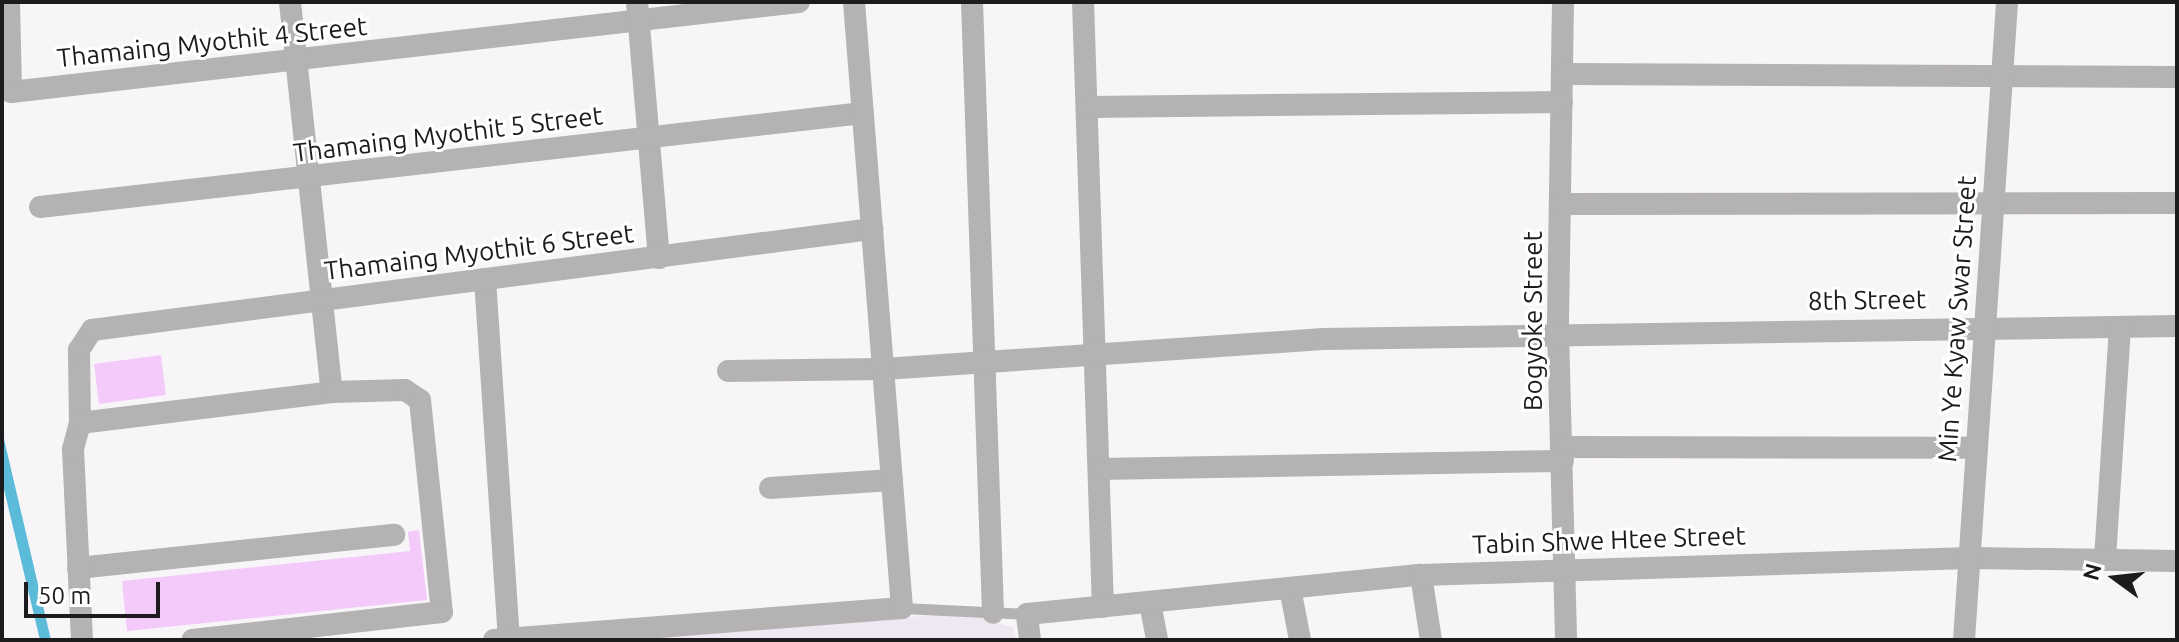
<!DOCTYPE html>
<style>
body{margin:0}
#map{position:relative;width:2179px;height:642px;overflow:hidden;background:#f8f5f9;font-family:Ubuntu,sans-serif}
div>[style]{position:absolute}
.built>*{inset:0;background:#efe7f1}
.water>*{inset:0;background:#5bbbd8}
.building>*{inset:0;background:#f4cafb}
.lane>*{height:11px;margin:-5.5px;padding:0 5.5px;transform-origin:5.5px;border-radius:5.5px;background:#b4b2b2}
.street>*{height:22px;margin:-11px;padding:0 11px;transform-origin:11px;border-radius:11px;background:#b4b2b2}
span{translate:-50% -50%;white-space:nowrap;text-align:center;line-height:1.15;-webkit-text-stroke:6px #fff;paint-order:stroke}
.street-label{font-size:26px;color:#1d1b1d}
.frame{position:absolute;inset:0;border:4px solid #1d1b1d;pointer-events:none}
.north{position:absolute;left:2075px;top:538px;width:80px;height:80px;-webkit-text-stroke:6px #fff;paint-order:stroke;rotate:285deg;font-size:22px;font-weight:700;line-height:32px;text-align:center;color:#1d1b1d}
.north::after{content:'';display:block;margin:auto;width:28px;height:36px;background:#1d1b1d;clip-path:polygon(50% 0,100% 100%,50% 72%,0 100%)}
.scale{position:absolute;left:24px;top:582px;width:136px;height:36px;box-sizing:border-box;border:4px solid #1d1b1d;border-top:0;padding-left:10px;font-size:24px;line-height:28px;white-space:nowrap;color:#1d1b1d;-webkit-text-stroke:6px #fff;paint-order:stroke}
</style>
<div id="map">
<div class="built">
<div style="clip-path:polygon(968px 613px,1014px 628px,1016px 640px,563px 640px)"></div>
</div>
<div class="water">
<div style="clip-path:polygon(2px 420px,4px 439px,51px 640px,40px 640px,2px 481px)"></div>
</div>
<div class="building">
<div style="clip-path:polygon(161px 355px,166px 395px,99px 404px,94px 364px)"></div>
<div style="clip-path:polygon(419px 530px,427px 600px,127px 631px,122px 581px,410px 551px,408px 532px)"></div>
</div>
<div class="lane">
<div style="left:902px;top:608px;width:125px;rotate:2.7deg"></div>
</div>
<div class="street">
<div style="left:9px;top:2px;width:90px;rotate:88.7deg"></div>
<div style="left:11px;top:92px;width:793px;rotate:-6.52deg"></div>
<div style="left:290px;top:2px;width:392px;rotate:83.9deg"></div>
<div style="left:637px;top:2px;width:257px;rotate:85.1deg"></div>
<div style="left:972px;top:2px;width:611px;rotate:88.03deg"></div>
<div style="left:1083px;top:2px;width:605px;rotate:88.11deg"></div>
<div style="left:1563px;top:2px;width:330px;rotate:90.9deg"></div>
<div style="left:1558px;top:332px;width:308px;rotate:88.5deg"></div>
<div style="left:1562px;top:74px;width:615px;rotate:0.28deg"></div>
<div style="left:1087px;top:107px;width:475px;rotate:-0.6deg"></div>
<div style="left:1560px;top:204px;width:617px;rotate:-0.09deg"></div>
<div style="left:40px;top:207px;width:828px;rotate:-6.52deg"></div>
<div style="left:485px;top:279px;width:361px;rotate:86.2deg"></div>
<div style="left:728px;top:371px;width:156px;rotate:-0.7deg"></div>
<div style="left:884px;top:369px;width:440px;rotate:-3.9deg"></div>
<div style="left:1323px;top:339px;width:854px;rotate:-0.87deg"></div>
<div style="left:80px;top:423px;width:73px;rotate:-90.8deg"></div>
<div style="left:79px;top:350px;width:24px;rotate:-57deg"></div>
<div style="left:92px;top:330px;width:787px;rotate:-7.38deg"></div>
<div style="left:1562px;top:447px;width:415px;rotate:0.1deg"></div>
<div style="left:1099px;top:469px;width:464px;rotate:-1deg"></div>
<div style="left:770px;top:488px;width:122px;rotate:-3.8deg"></div>
<div style="left:2105px;top:559px;width:232px;rotate:-86.3deg"></div>
<div style="left:78px;top:568px;width:318px;rotate:-6deg"></div>
<div style="left:1421px;top:575px;width:66px;rotate:81.3deg"></div>
<div style="left:1290px;top:588px;width:53px;rotate:79.1deg"></div>
<div style="left:1150px;top:603px;width:38px;rotate:79deg"></div>
<div style="left:82px;top:640px;width:191px;rotate:-92.7deg"></div>
<div style="left:73px;top:449px;width:27px;rotate:-75deg"></div>
<div style="left:80px;top:423px;width:254px;rotate:-7deg"></div>
<div style="left:332px;top:392px;width:73px;rotate:-1.6deg"></div>
<div style="left:405px;top:390px;width:18px;rotate:34deg"></div>
<div style="left:420px;top:400px;width:213px;rotate:84.1deg"></div>
<div style="left:442px;top:612px;width:251px;rotate:173.6deg"></div>
<div style="left:494px;top:640px;width:409px;rotate:-4.5deg"></div>
<div style="left:902px;top:608px;width:608px;rotate:-94.53deg"></div>
<div style="left:1030px;top:640px;width:26px;rotate:-97deg"></div>
<div style="left:1027px;top:614px;width:396px;rotate:-5.7deg"></div>
<div style="left:1421px;top:575px;width:549px;rotate:-1.77deg"></div>
<div style="left:1970px;top:558px;width:207px;rotate:0.8deg"></div>
<div style="left:1964px;top:640px;width:639px;rotate:-86.14deg"></div>
</div>
<div class="street-label">
<span style="left:212px;top:42px;rotate:-6deg">Thamaing Myothit 4 Street</span>
<span style="left:448px;top:134px;rotate:-7deg">Thamaing Myothit 5 Street</span>
<span style="left:479px;top:252px;rotate:-7deg">Thamaing Myothit 6 Street</span>
<span style="left:1867px;top:300px;rotate:-1deg">8th Street</span>
<span style="left:1957px;top:319px;rotate:-86deg">Min Ye Kyaw Swar Street</span>
<span style="left:1533px;top:321px;rotate:-90deg">Bogyoke Street</span>
<span style="left:1609px;top:540px;rotate:-2deg">Tabin Shwe Htee Street</span>
</div>
<div class="frame"></div>
<div class="north">N</div>
<div class="scale">50 m</div>
</div>
